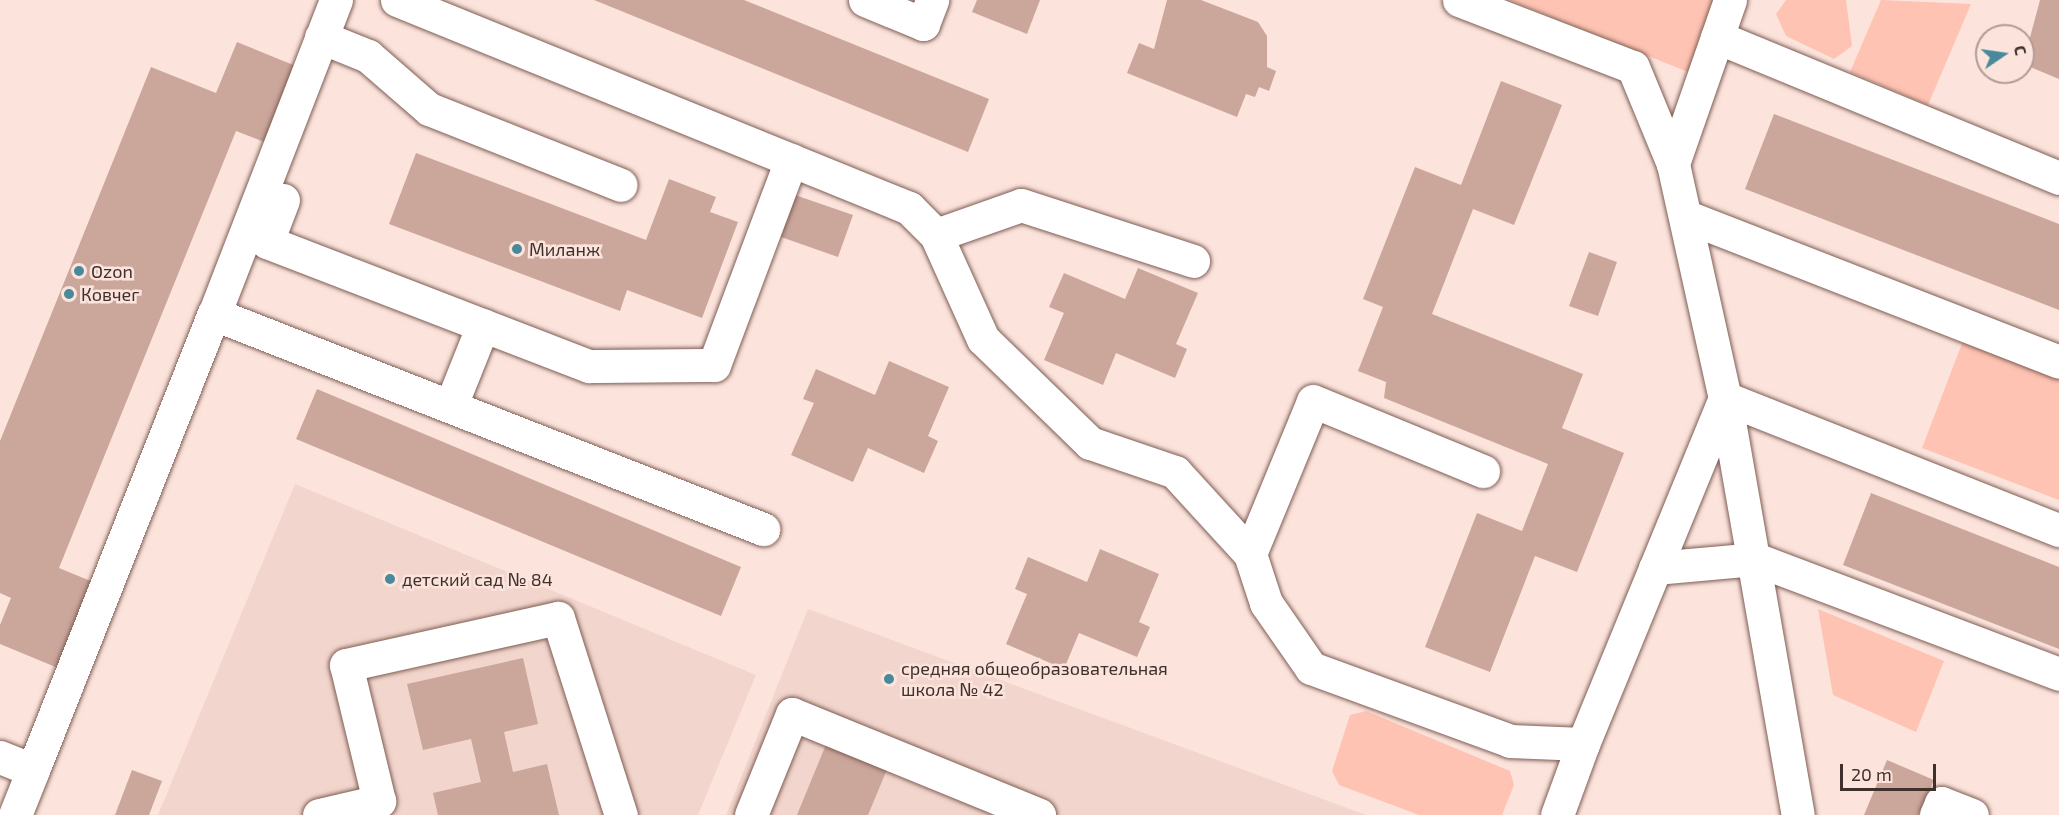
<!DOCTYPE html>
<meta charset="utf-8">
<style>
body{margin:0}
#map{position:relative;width:2059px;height:815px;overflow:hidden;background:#fce4dd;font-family:"Exo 2",sans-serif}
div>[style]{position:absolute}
.built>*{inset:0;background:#f2d5cc}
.green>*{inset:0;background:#fec3b2}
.building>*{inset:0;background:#cba69b}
.roads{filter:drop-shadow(0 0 2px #7f5d54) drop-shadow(0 0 2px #7f5d54)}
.minor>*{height:33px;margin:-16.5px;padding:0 16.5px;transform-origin:16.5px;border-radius:16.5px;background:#fff}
.dots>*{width:16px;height:16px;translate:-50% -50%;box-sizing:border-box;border:3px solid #fce4dd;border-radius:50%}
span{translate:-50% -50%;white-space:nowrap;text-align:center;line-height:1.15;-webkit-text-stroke:5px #fce4dd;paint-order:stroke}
.poi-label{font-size:18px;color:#3f302c}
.left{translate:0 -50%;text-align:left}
.north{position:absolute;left:1975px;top:24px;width:60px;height:60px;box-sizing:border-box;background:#fce4dd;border:2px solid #b09c96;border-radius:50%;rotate:77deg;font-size:16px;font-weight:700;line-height:24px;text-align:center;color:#3f302c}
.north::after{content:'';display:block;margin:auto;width:21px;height:27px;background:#488a9b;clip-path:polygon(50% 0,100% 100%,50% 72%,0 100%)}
.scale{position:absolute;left:1840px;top:764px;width:96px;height:27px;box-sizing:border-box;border:3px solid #3f302c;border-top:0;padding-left:8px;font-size:18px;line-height:21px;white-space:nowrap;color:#3f302c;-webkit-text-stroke:4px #fce4dd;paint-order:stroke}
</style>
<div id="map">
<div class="built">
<div style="clip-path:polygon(295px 484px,756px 675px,698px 815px,158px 815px)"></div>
<div style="clip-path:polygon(808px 609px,1366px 815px,726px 815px)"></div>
</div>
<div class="green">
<div style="clip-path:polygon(1509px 0,1722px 0,1693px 74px)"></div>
<div style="clip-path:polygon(1786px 0,1846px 0,1852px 46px,1834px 59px,1786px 36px,1776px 14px)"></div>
<div style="clip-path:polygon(1881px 0,1971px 4px,1928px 105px,1850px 72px)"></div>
<div style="clip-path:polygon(1964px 338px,2059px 375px,2059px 500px,1922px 448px)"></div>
<div style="clip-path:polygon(1818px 609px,1944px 661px,1916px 732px,1833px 695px)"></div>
<div style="clip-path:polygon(1366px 711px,1510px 771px,1514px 785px,1502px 815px,1419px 815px,1339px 785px,1332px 771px,1350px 715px)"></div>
</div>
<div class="building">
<div style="clip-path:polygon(594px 0,744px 0,989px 99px,968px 152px)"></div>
<div style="clip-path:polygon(977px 0,1040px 0,1027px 34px,972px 12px)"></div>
<div style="clip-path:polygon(1167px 0,1201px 0,1258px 22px,1267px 36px,1267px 67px,1276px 71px,1269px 91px,1259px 87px,1255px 97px,1246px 94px,1237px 117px,1127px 73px,1139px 43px,1154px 49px)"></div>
<div style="clip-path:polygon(2040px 0,2059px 0,2059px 79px,2023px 64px)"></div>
<div style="clip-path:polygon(237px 42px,303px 69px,272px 145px,236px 131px,59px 568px,93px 582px,58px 668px,0 644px,0 625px,11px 598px,0 593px,0 441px,151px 67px,216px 93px)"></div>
<div style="clip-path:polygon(1501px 81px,1562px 105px,1514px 225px,1473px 209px,1432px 314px,1583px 374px,1562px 428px,1624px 453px,1577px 572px,1535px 556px,1490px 672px,1425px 647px,1477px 513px,1522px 531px,1548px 464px,1384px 398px,1386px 382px,1358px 371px,1383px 307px,1363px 299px,1415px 167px,1461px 185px)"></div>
<div style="clip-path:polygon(1774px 114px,2059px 224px,2059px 310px,1745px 189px)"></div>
<div style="clip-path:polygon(416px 153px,646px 240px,669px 179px,716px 197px,710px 212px,738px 222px,702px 318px,627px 290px,620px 311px,389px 224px)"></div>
<div style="clip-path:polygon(795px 195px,853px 215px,838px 257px,781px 237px)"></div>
<div style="clip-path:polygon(1589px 252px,1617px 262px,1598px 316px,1569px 306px)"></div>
<div style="clip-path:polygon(1138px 268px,1198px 293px,1176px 344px,1187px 349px,1175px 378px,1116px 353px,1103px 385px,1044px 360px,1064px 313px,1049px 307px,1064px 273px,1125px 299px)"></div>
<div style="clip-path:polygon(889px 361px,949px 387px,928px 436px,938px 441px,924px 473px,868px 448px,853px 482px,791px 455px,814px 403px,803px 399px,816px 369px,875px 395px)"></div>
<div style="clip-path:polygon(317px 389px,741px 567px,721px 616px,296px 439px)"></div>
<div style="clip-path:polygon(1871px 493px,2059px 567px,2059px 649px,1843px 565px)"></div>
<div style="clip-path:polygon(1100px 549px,1159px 574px,1139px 622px,1150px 627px,1137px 657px,1079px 633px,1064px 669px,1006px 644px,1027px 594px,1015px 589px,1028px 557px,1087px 582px)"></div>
<div style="clip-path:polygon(523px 658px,538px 724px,504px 732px,513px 772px,547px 764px,559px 815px,438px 815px,433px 793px,481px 782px,471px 739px,423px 750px,407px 684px)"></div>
<div style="clip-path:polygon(827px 742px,888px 767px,868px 815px,797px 815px)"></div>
<div style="clip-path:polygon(1887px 760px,1934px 780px,1918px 815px,1864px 815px)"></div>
<div style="clip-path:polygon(132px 770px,162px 781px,149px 815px,115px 815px)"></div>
</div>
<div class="roads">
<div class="minor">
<div style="left:336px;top:0;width:337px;rotate:111.2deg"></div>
<div style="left:214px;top:314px;width:590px;rotate:21.39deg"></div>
<div style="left:397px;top:0;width:553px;rotate:22.11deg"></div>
<div style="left:909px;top:208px;width:38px;rotate:45deg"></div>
<div style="left:936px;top:235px;width:114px;rotate:65.7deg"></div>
<div style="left:983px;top:339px;width:149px;rotate:44.2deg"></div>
<div style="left:1090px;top:443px;width:90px;rotate:18.8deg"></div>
<div style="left:1175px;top:472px;width:111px;rotate:47.6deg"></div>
<div style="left:1250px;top:554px;width:52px;rotate:71.9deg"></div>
<div style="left:1266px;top:603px;width:79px;rotate:55.3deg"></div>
<div style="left:1311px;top:668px;width:212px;rotate:20.1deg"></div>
<div style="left:1510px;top:741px;width:73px;rotate:2.4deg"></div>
<div style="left:1583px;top:744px;width:374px;rotate:-67.7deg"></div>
<div style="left:1725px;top:398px;width:359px;rotate:21.6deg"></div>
<div style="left:865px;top:0;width:63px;rotate:22.5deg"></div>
<div style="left:923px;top:24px;width:26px;rotate:-69deg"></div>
<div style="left:1459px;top:0;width:186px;rotate:21.1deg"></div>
<div style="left:1633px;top:67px;width:105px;rotate:67.6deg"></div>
<div style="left:1730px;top:0;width:174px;rotate:109.2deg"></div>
<div style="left:1673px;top:164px;width:240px;rotate:77.5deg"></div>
<div style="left:1725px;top:398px;width:423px;rotate:80.1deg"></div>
<div style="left:321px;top:37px;width:51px;rotate:22deg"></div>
<div style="left:368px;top:56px;width:81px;rotate:41deg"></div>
<div style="left:429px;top:109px;width:206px;rotate:21.6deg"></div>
<div style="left:1717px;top:37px;width:370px;rotate:22.4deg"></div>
<div style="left:283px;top:200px;width:45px;rotate:110.9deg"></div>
<div style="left:267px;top:242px;width:345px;rotate:21.1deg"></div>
<div style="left:589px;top:366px;width:125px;rotate:-0.5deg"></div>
<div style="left:714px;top:365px;width:219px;rotate:-69.4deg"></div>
<div style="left:1685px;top:216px;width:401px;rotate:21.3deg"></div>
<div style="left:936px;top:235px;width:90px;rotate:-19.4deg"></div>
<div style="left:1021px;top:205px;width:181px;rotate:18deg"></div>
<div style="left:451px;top:405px;width:86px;rotate:-68.2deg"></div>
<div style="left:1250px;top:554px;width:165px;rotate:-67.6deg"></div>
<div style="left:1313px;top:401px;width:184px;rotate:22.4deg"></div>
<div style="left:1655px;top:568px;width:100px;rotate:-5.1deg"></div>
<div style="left:1755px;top:559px;width:325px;rotate:20.7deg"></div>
<div style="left:0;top:757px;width:35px;rotate:22deg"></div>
<div style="left:33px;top:770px;width:48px;rotate:111.8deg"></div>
<div style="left:33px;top:770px;width:491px;rotate:-68.4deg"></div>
<div style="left:319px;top:815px;width:62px;rotate:-13.1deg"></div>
<div style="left:379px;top:801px;width:140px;rotate:-103.6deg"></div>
<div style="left:346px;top:665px;width:217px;rotate:-12.5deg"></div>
<div style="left:558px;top:618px;width:207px;rotate:72.3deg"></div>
<div style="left:751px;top:815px;width:109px;rotate:-67.9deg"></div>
<div style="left:792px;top:714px;width:267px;rotate:22.2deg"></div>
<div style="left:1557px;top:815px;width:76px;rotate:-69.9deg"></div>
<div style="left:1936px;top:815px;width:13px;rotate:-67deg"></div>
<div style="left:1941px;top:803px;width:33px;rotate:21deg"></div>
</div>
</div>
<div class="dots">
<div style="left:517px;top:249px;background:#488a9b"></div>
<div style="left:79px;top:271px;background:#488a9b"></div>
<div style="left:69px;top:294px;background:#488a9b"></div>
<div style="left:390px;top:579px;background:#488a9b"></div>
<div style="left:889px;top:679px;background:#488a9b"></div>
</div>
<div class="poi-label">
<span class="left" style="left:529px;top:249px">Миланж</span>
<span class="left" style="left:91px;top:271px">Ozon</span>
<span class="left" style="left:81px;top:294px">Ковчег</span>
<span class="left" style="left:402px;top:579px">детский сад № 84</span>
<span class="left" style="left:901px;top:679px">средняя общеобразовательная<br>школа № 42</span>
</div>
<div class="north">С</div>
<div class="scale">20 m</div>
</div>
